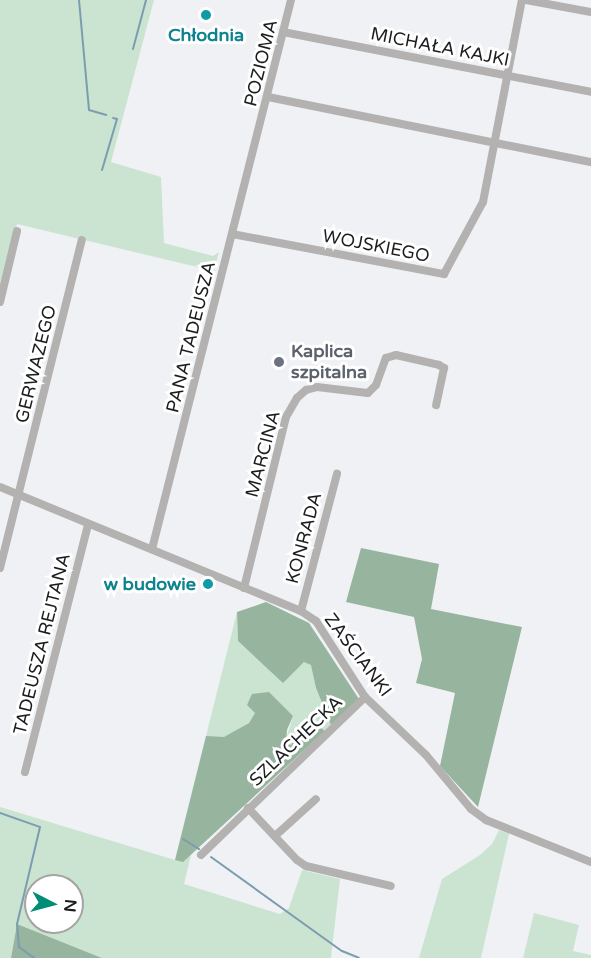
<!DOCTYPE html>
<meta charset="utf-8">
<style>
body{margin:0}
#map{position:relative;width:591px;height:958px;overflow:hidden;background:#f0f1f5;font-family:"Varela Round",sans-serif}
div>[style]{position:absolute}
.green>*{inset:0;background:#cbe4d1}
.forest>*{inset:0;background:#96b49e}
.stream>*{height:2px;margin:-1px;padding:0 1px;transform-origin:1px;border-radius:1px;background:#7c9cb0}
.minor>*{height:8px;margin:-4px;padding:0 4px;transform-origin:4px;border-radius:4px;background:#b3b2b0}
.dots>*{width:16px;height:16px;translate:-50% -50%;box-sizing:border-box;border:3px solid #fff;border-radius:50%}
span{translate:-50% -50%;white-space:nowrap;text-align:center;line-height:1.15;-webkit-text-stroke:6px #fff;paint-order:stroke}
.culture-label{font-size:18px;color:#0d838f;font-weight:700}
.right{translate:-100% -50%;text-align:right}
.street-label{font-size:18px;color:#1b1c1d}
.worship-label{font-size:18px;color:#5b616d;font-weight:700}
.left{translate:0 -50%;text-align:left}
.north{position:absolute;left:24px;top:874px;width:60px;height:60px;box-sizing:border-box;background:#fff;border:2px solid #a4a4a5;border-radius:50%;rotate:96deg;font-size:16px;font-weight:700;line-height:24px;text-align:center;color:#1b1c1d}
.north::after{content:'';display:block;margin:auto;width:21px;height:27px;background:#008d75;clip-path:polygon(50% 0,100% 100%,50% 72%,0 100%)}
</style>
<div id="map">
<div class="green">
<div style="clip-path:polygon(0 0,154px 0,111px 162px,161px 177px,164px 243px,213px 256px,219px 252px,214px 271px,17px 224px,0 290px)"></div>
<div style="clip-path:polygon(237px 612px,238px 641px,283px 682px,305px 661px,312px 664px,316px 688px,331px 725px,325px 731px,301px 729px,291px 745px,285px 743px,293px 716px,255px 713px,249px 723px,224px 738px,206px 736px)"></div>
<div style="clip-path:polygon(evenodd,0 807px,175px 860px,191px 855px,184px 884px,280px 914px,289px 908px,302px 870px,340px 879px,331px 958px,102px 958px,17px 924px,11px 958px,0 958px,0 807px,36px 886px,72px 886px,72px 922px,36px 922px,36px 886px)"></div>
<div style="clip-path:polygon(499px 830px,509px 834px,481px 958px,419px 958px,442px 879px,480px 855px,492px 844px)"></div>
<div style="clip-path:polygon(534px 913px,579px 925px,573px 951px,591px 955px,591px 958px,523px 958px)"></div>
</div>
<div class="forest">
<div style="clip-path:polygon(361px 548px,439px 564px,431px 609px,522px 627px,478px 807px,440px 766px,455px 693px,416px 683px,422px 659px,414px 617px,346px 602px)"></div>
<div style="clip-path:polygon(266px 602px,309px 623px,359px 699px,331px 725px,316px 688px,311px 665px,304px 662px,283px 683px,238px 641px,237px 612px)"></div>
<div style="clip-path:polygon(269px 692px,293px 716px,287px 730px,286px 743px,291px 745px,301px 729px,313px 722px,325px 731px,183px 862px,175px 860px,206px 736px,224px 737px,249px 723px,255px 713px,247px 705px,252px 694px)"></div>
<div style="clip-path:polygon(17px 924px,102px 958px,11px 958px)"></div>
</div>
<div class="stream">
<div style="left:79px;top:0;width:110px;rotate:84.8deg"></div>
<div style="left:89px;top:110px;width:18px;rotate:16deg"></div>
<div style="left:133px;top:49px;width:51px;rotate:-75.1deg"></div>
<div style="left:102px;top:170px;width:53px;rotate:-73.6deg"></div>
<div style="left:117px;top:119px;width:4px;rotate:-166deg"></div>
<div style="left:0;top:813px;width:42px;rotate:19.3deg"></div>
<div style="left:40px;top:827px;width:100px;rotate:103.3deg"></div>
<div style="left:17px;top:924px;width:23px;rotate:85deg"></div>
<div style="left:19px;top:947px;width:19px;rotate:36deg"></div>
<div style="left:183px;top:839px;width:19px;rotate:32deg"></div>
<div style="left:211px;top:857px;width:161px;rotate:35.7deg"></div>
<div style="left:342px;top:951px;width:18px;rotate:22deg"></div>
</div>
<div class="minor">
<div style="left:526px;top:0;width:66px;rotate:10.5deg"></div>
<div style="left:283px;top:32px;width:314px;rotate:11deg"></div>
<div style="left:268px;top:97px;width:329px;rotate:11.4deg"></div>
<div style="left:232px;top:234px;width:216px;rotate:10.7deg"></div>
<div style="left:444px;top:274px;width:82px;rotate:-61.6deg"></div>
<div style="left:483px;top:202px;width:206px;rotate:-79.1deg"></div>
<div style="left:0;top:302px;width:73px;rotate:-76.5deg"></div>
<div style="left:0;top:487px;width:326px;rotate:22.4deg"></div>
<div style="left:301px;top:611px;width:18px;rotate:34deg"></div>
<div style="left:316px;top:621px;width:90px;rotate:57.2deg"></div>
<div style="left:365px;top:697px;width:84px;rotate:43.6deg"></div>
<div style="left:426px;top:755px;width:70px;rotate:50.2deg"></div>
<div style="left:471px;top:809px;width:19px;rotate:36deg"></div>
<div style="left:486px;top:820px;width:113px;rotate:21.8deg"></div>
<div style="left:152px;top:549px;width:566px;rotate:-75.79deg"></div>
<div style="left:0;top:568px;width:338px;rotate:-76deg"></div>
<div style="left:244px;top:588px;width:176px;rotate:-76.2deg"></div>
<div style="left:286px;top:417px;width:22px;rotate:-60deg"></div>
<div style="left:297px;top:398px;width:12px;rotate:-42deg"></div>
<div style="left:306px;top:390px;width:11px;rotate:-15deg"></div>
<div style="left:317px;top:387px;width:51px;rotate:6.7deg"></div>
<div style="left:368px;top:393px;width:11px;rotate:-45deg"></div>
<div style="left:376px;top:385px;width:29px;rotate:-70deg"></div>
<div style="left:386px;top:358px;width:10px;rotate:-17deg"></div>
<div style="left:396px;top:355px;width:44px;rotate:13.1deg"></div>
<div style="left:439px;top:365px;width:6px;rotate:31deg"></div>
<div style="left:444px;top:368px;width:38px;rotate:102deg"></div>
<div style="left:301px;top:611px;width:142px;rotate:-75.3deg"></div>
<div style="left:25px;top:772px;width:256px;rotate:-75.7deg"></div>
<div style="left:248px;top:808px;width:71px;rotate:46.7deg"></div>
<div style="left:297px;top:860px;width:11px;rotate:34deg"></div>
<div style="left:306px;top:866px;width:87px;rotate:13.2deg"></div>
<div style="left:275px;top:836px;width:55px;rotate:-42.1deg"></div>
<div style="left:201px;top:855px;width:228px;rotate:-43.9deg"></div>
</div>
<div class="dots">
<div style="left:206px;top:15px;background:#0f9aa8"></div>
<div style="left:279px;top:362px;background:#6b7280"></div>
<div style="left:208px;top:584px;background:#0f9aa8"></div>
</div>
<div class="culture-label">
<span style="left:206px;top:35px">Chłodnia</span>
<span class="right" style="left:196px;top:584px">w budowie</span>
</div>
<div class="street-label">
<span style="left:440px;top:47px;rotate:11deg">MICHAŁA KAJKI</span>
<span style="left:261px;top:63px;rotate:-76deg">POZIOMA</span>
<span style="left:376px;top:246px;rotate:11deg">WOJSKIEGO</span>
<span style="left:191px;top:337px;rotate:-76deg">PANA TADEUSZA</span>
<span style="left:36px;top:364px;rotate:-76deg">GERWAZEGO</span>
<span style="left:263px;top:454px;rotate:-75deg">MARCINA</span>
<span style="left:304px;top:538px;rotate:-75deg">KONRADA</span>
<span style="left:42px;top:644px;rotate:-76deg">TADEUSZA REJTANA</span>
<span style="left:358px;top:655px;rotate:53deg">ZAŚCIANKI</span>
<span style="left:296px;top:741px;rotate:-44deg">SZLACHECKA</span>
</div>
<div class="worship-label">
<span class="left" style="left:291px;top:362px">Kaplica<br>szpitalna</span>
</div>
<div class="north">N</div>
</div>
